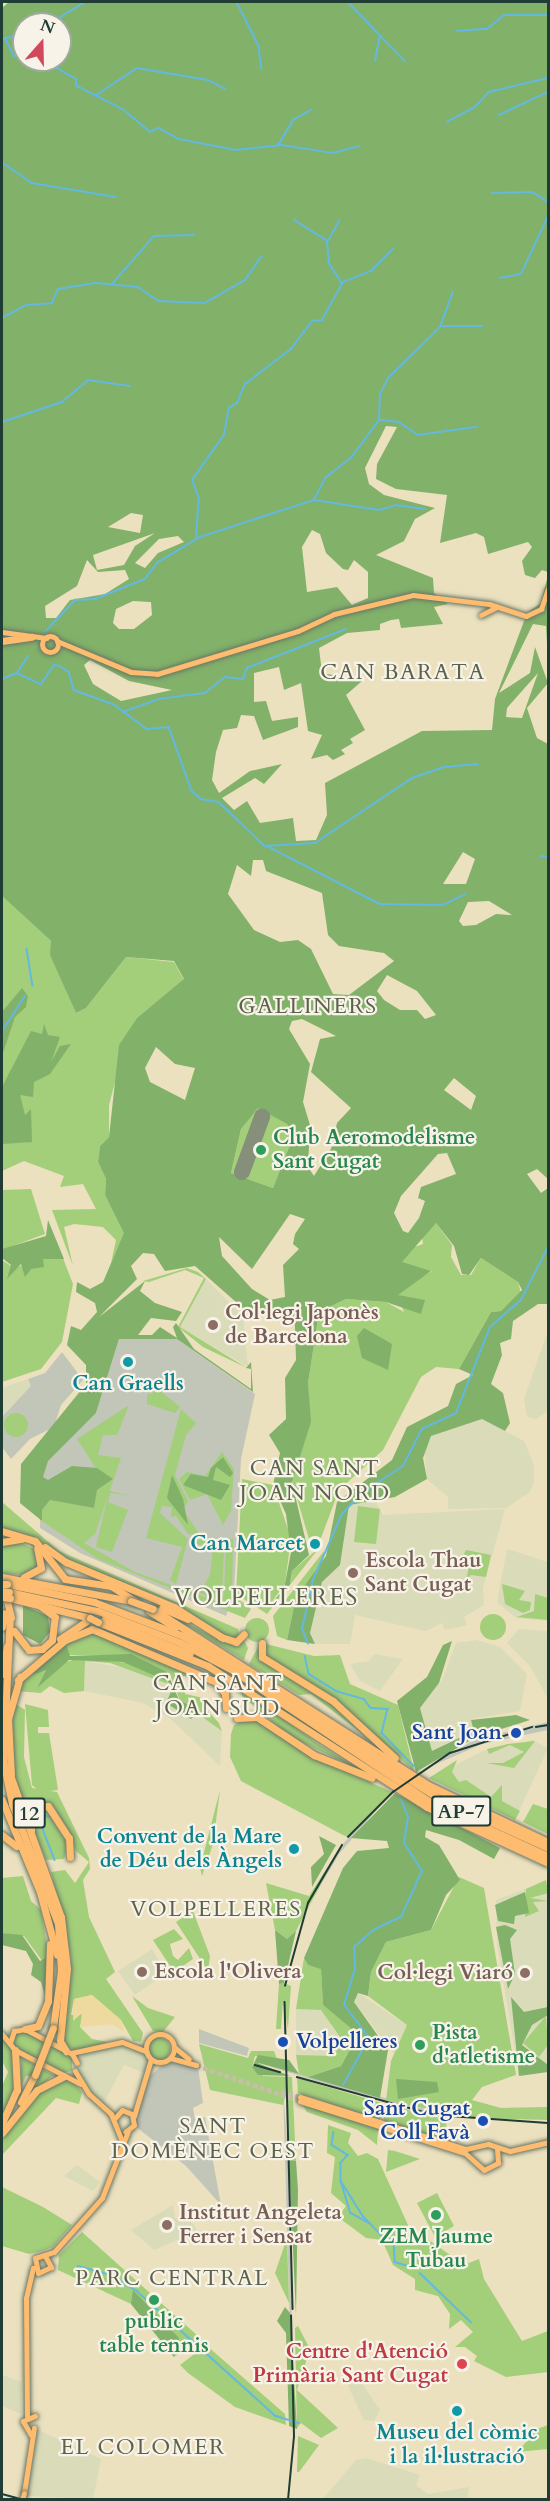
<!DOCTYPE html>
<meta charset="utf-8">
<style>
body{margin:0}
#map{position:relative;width:550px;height:2501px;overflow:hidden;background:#ece1bf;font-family:Cardo,serif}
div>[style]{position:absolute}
.built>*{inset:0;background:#d9dbb9}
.industrial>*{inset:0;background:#c2c6b9}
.green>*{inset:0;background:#a3ce7a}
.round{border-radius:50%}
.forest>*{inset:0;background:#82b16a}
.sand>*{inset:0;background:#eeda9e}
.stream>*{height:1.5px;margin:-0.75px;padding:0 0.75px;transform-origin:0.75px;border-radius:0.75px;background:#63b9df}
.runway>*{height:16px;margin:-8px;padding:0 8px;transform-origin:8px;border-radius:8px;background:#868f7a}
.major-tunnel>*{height:5px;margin-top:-2.5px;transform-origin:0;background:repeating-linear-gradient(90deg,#c3c0a3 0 5px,transparent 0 7.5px)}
.roads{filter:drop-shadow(0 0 2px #677665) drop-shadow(0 0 2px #677665)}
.major>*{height:5px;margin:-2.5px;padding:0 2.5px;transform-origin:2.5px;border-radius:2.5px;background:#fdbc70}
.major>.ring{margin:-2.5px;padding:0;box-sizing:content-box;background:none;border:5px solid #fdbc70;border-radius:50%}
.highway>*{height:7px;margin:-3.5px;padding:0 3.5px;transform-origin:3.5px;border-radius:3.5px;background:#fdbc70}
.rail>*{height:1.5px;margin:-0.75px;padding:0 0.75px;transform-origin:0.75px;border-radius:0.75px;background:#1f3d34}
.bridges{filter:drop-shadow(0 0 2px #677665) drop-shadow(0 0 2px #677665)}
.major-bridge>*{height:5px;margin:-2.5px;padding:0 2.5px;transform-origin:2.5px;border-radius:2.5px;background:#fdbc70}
.highway-bridge>*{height:7px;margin:-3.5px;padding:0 3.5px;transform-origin:3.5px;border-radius:3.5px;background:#fdbc70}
.dots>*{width:16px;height:16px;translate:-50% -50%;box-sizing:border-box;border:3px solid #f7f3e8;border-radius:50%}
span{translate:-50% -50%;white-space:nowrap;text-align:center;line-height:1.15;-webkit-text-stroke:4.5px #f7f3e8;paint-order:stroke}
.shield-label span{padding:2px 4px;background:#f7f3e8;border:2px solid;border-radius:4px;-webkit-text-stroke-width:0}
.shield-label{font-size:20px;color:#1f3d34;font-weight:700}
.leisure-label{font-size:21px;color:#27864d;font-weight:700}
.left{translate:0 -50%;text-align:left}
.education-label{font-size:21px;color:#785e54;font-weight:700}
.right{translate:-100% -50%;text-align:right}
.culture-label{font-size:21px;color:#0d838f;font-weight:700}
.transit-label{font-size:21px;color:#164399;font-weight:700}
.health-label{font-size:21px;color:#be3a42;font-weight:700}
.neighbourhood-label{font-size:22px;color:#5d624a;letter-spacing:1.5px}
.quarter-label{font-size:24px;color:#5d624a;letter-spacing:1.5px}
.frame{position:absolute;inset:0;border:3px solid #1f3d34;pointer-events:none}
.north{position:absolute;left:12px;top:12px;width:60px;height:60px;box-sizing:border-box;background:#f7f3e8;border:2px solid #a1aaa0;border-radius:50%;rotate:20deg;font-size:16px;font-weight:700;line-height:24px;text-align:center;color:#1f3d34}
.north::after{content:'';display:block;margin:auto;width:21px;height:27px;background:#d1495b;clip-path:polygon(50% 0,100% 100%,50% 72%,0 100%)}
</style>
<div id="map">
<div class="built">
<div style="clip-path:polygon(206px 1279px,243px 1317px,248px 1367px,180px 1327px)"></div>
<div style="clip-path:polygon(546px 1308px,548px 1310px,548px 1411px,536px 1419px,527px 1417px,524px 1399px,548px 1331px)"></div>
<div style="clip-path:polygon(28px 1379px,32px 1386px,2px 1417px,2px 1388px)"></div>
<div style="clip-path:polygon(482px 1419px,524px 1441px,534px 1465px,534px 1481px,530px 1492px,506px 1508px,448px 1509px,448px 1497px,427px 1479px,424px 1449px,431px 1436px)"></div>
<div style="clip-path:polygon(376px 1502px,383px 1515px,505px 1509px,483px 1588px,484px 1605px,464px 1617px,467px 1625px,445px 1630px,442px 1623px,426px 1631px,355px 1615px,350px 1644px,315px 1644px,310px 1633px,322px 1582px,339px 1565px,348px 1509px,354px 1501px)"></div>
<div style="clip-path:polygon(507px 1549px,548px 1562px,548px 1621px,516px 1618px,497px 1602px)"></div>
<div style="clip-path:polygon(519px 1629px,548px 1631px,548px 1699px,530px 1666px,507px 1643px)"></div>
<div style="clip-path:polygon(477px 1640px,500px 1647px,527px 1674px,520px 1711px,471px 1719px,475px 1731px,432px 1752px,420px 1708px,442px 1680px,456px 1643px)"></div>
<div style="clip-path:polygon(374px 1654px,403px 1659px,380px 1691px,360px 1681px,350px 1664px,369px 1661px)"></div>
<div style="clip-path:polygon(85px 1661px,140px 1671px,173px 1687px,166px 1703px,190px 1718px,200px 1711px,222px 1731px,220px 1766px,171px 1719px,143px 1703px,84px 1691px)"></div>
<div style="clip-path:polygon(533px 1740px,548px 1748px,515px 1820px,429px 1778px,485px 1750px)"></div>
<div style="clip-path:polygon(548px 1880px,548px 2071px,519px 2076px,497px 1944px,496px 1900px)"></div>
<div style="clip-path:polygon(152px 1949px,166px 1973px,135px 1995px,118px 1971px)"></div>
<div style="clip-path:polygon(358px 1993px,407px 2025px,394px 2054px,354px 2002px)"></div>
<div style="clip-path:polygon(296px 2009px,321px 2010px,331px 2019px,343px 2041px,338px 2052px,326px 2058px,296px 2055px)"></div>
<div style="clip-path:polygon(126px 2043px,159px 2062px,147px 2074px,124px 2065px,102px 2106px,75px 2073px,78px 2063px,83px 2054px)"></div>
<div style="clip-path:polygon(77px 2165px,100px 2182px,93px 2191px,64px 2176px)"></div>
<div style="clip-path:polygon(173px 2205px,175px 2218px,189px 2219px,198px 2231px,154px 2250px,131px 2230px)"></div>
<div style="clip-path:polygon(2px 2375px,22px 2382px,21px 2414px,2px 2406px)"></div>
<div style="clip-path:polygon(359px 2379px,380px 2410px,374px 2421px,364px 2420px,348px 2386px)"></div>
<div style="clip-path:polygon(36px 2429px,101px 2459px,93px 2499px,27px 2496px)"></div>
<div style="clip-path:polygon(366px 2458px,420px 2475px,416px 2485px,428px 2494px,469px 2487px,468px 2497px,477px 2499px,323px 2499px,356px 2460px)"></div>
</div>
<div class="industrial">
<div style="clip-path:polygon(129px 1335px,177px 1339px,255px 1394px,241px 1459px,234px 1592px,226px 1616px,80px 1553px,40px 1528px,41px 1478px,47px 1460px,96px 1413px,119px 1339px)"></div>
<div style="clip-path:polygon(62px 1352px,83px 1380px,61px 1405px,54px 1427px,30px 1439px,11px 1459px,2px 1447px,2px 1417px,31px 1386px,28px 1379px,45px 1373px)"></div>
<div style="clip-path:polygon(548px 1722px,548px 1730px,482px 1744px,418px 1772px,476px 1739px)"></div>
<div style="clip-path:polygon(392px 1792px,339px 1854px,301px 1919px,341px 1846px)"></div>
<div style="clip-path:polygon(199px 2029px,249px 2048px,247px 2056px,199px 2043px)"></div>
<div style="clip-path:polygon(170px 2058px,198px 2067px,203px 2103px,193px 2108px,195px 2119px,205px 2117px,221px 2205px,186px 2166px,135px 2126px,135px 2106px,150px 2076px)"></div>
<div style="clip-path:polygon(255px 2062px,436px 2112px,548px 2124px,420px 2113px)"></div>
<div style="clip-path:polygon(283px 2088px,290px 2184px,293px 2418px,291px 2365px)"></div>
</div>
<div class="green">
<div style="clip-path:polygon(2px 896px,51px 941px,51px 955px,76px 1013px,86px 1008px,126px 957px,174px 962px,184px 980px,137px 1018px,128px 1033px,109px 1105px,109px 1137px,100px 1146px,98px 1162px,106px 1179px,105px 1195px,125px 1233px,111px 1263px,116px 1240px,103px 1227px,74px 1224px,64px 1227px,73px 1266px,52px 1210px,96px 1209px,83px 1184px,60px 1187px,64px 1176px,24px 1161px,2px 1171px)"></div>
<div style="clip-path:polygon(258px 1107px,287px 1124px,293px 1137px,273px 1188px,231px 1173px,241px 1129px)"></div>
<div style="clip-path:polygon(31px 1189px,45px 1234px,2px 1250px,2px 1190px)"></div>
<div style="clip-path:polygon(436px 1223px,452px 1245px,451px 1257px,461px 1275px,471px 1275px,481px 1258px,518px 1282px,521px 1293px,501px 1311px,491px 1312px,459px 1369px,436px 1367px,421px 1377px,383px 1450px,339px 1490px,321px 1538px,309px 1539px,292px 1481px,309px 1427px,308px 1383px,319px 1312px,346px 1299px,386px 1302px,404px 1312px,396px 1292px,432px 1271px,396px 1265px,409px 1249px,423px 1244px,422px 1235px)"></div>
<div style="clip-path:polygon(61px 1253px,73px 1284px,62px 1342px,41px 1369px,2px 1382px,2px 1260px,14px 1268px)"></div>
<div style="clip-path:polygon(187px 1268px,198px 1272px,206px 1279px,180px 1327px,247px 1368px,203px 1347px,178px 1327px,204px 1278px,185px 1270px,149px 1282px,143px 1281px)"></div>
<div style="clip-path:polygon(159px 1390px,180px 1407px,175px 1413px,147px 1404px,147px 1395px)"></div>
<div style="clip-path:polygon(129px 1405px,117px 1435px,103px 1435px,98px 1455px,121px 1458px,95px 1534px,84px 1543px,135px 1572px,218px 1602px,224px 1594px,226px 1543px,233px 1538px,232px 1594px,251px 1609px,245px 1618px,98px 1559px,42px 1521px,42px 1510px,50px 1500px,94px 1508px,97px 1490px,113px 1479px,99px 1473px,77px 1439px)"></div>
<div style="clip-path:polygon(181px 1409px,196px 1423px,186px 1435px,175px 1475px,188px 1501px,183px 1510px,200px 1535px,188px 1534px,176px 1516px,171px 1517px,172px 1507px,162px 1506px,160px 1513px,188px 1539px,176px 1584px,170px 1580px,182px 1547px,146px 1538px)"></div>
<div class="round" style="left:4px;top:1413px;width:24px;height:24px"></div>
<div style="clip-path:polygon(222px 1452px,234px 1469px,231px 1511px,223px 1525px,207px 1494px,190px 1500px,179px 1479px,187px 1472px,205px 1476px)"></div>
<div style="clip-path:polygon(242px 1479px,273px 1485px,291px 1538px,285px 1584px,267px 1608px,291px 1581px,292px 1571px,319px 1548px,267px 1614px,236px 1594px)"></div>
<div style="clip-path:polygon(109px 1491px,131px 1496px,110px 1493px,108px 1502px,128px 1510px,112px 1552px,96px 1547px)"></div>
<div style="clip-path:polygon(2px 1502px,59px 1551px,238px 1629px,239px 1637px,232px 1639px,55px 1553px,37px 1538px,2px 1530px)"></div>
<div style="clip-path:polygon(358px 1506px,380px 1509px,376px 1544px,354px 1542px)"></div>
<div style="clip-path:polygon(213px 1538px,224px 1550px,222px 1594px,216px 1599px,199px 1593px,210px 1575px,213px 1548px,189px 1542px)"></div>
<div style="clip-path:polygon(15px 1540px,36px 1550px,40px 1565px,24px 1575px,2px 1573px,2px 1545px)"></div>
<div style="clip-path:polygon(466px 1550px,491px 1555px,486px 1577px,471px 1575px,466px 1581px,471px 1556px,461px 1560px)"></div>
<div style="clip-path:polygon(324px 1551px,323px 1560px,296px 1597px,287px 1640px,277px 1636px,273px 1616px)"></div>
<div style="clip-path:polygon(502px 1584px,525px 1591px,519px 1600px,531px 1602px,530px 1610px,523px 1613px,505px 1604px)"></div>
<div style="clip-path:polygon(535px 1594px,548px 1598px,548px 1620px,517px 1617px,534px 1611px)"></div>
<div style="clip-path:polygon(167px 1613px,224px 1642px,243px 1639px,248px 1648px,244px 1660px)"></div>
<div class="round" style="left:480px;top:1614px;width:26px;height:26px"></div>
<div class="round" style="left:245px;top:1618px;width:24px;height:24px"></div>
<div style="clip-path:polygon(93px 1632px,202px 1678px,183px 1676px,185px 1694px,208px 1699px,205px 1708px,219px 1723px,222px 1731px,180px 1701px,170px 1674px,135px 1656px,69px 1655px,66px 1644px)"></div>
<div style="clip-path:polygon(266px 1644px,314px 1656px,340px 1655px,350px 1684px,398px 1705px,414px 1771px,338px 1701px,264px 1657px)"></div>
<div style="clip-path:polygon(258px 1647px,260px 1658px,323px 1696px,391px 1756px,311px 1694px,299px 1695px,249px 1664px)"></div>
<div style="clip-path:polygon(78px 1658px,129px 1663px,166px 1680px,168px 1684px,110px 1663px,85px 1661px,84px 1691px,64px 1693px,50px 1686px,41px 1693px,16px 1691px,26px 1673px,41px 1664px,34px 1673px,46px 1670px,37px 1688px,61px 1664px)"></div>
<div style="clip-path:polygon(242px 1688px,318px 1744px,358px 1769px,289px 1736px,242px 1696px)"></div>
<div style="clip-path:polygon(13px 1702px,25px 1710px,24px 1757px,32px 1788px,57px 1792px,89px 1858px,90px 1869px,83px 1880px,89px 1917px,115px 1972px,106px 1979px,143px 2033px,141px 2042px,133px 2041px,121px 2020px,92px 1995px,74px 1999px,71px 2015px,84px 2014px,80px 2027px,92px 2039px,108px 2042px,76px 2052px,63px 2043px,71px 1958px,51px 1872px,65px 1870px,75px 1883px,89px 1862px,76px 1851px,54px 1807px,39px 1801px,26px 1814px,18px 1796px,12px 1765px)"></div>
<div style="clip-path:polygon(25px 1704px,48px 1710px,49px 1727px,38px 1727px,38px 1733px,49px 1733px,58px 1790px,40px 1792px,32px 1785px)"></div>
<div style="clip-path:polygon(246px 1719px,261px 1722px,308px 1755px,392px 1792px,347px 1837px,343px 1835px,241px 1781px,230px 1757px,231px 1734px,234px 1725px)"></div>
<div style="clip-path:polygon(535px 1741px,514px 1768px,486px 1763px,503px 1763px,524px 1752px,510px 1745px,489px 1754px,487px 1749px,508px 1744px)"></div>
<div style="clip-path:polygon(457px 1760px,452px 1772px,459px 1782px,466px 1780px,491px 1797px,502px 1785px,502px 1801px,520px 1811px,515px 1820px,429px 1778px)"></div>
<div style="clip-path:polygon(220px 1790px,213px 1844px,202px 1876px,200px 1868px)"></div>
<div style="clip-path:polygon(533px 1804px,548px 1809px,548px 1834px,523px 1822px)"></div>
<div style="clip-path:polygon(43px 1806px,68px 1844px,64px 1859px,46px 1860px,31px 1825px,32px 1812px)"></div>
<div style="clip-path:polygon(342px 1844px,296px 1931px,287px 1939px,275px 1930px,266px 1883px,309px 1896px)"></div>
<div style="clip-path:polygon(23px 1876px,31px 1901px,41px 1910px,49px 1957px,43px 1962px,24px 1936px,2px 1933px,2px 1878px)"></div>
<div style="clip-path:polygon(459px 1877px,484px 1888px,516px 2075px,482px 2087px,472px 2100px,501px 2108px,548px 2107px,548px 2120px,470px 2118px,386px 2100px,391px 2061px,407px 2025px,368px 1996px,371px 1972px,386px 1942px,431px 1930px)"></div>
<div style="clip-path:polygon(546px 1880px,548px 1893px,530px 1898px,548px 1901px,533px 1902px,539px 1911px,525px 1917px,526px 1889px)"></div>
<div style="clip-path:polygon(193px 1911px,210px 1956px,208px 1971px,176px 1922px)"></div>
<div style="clip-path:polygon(174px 1929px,183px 1939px,170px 1944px,173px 1956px,178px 1960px,189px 1948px,193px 1959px,174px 1972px,153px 1940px)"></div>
<div style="clip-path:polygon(304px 1958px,308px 1965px,321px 1968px,323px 2005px,358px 2033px,341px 2066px,308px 2077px,299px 2074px,296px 2055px,333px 2056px,343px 2041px,321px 2010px,296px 2009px)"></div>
<div style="clip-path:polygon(284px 1983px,291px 1986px,288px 2029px,283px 2001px,281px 2029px,276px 2029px,279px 1984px)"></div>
<div style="clip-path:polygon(132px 1996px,148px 2008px,175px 2017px,163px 2032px,153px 2031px)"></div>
<div style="clip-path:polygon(546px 2016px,548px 2045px,539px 2057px,523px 2043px)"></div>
<div style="clip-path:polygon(26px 2031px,72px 2058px,72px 2071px,62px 2073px,17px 2049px,12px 2040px,15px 2033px)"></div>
<div style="clip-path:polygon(2px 2036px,16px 2056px,14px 2090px,2px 2118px,2px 2086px,8px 2072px,2px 2061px)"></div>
<div class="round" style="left:148px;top:2038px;width:22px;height:22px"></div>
<div style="clip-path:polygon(199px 2044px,248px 2058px,251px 2051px,274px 2051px,277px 2059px,255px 2056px,252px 2067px,263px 2076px,292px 2077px,296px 2161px,289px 2160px,287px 2088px,283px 2105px,210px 2090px)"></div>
<div style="clip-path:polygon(22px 2058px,53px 2075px,25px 2100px,37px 2076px,26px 2076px,18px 2093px)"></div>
<div style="clip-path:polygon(297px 2078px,382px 2103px,380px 2120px,298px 2093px)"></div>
<div style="clip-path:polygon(70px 2079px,82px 2092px,79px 2104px,56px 2098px,2px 2155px,2px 2140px,34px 2094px)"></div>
<div style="clip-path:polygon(301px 2103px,378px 2128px,377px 2145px,358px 2130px,307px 2112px)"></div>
<div style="clip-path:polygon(385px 2104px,447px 2120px,444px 2140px,384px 2121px)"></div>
<div style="clip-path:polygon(328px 2125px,351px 2133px,348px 2143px,358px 2156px,367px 2153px,378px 2159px,413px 2236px,419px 2233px,464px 2265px,479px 2259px,484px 2279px,522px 2341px,548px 2331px,548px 2372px,506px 2377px,474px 2361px,477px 2356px,465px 2347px,455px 2347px,473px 2332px,461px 2320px,449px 2329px,450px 2314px,438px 2296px,415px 2290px,415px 2279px,393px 2265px,382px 2240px,366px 2238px,338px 2217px,346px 2206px,331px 2193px,335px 2157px,327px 2153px)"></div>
<div style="clip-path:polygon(388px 2150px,395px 2151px,420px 2159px,386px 2172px)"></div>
<div style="clip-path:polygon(2px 2187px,43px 2207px,72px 2225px,53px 2247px,42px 2251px,29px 2254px,2px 2246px)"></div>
<div style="clip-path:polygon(437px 2193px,454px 2226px,435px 2237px,417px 2203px)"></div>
<div style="clip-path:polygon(82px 2232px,199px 2337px,174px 2357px,131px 2304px,58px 2270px,59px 2255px)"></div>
<div style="clip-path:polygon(287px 2238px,289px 2303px,275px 2273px)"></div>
<div style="clip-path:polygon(298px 2326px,310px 2349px,297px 2390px,338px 2428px,321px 2438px,301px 2423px,297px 2428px,295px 2328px)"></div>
<div style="clip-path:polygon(206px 2345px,285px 2414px,286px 2425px,235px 2407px,188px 2373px,180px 2365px)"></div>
<div style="clip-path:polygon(548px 2425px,548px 2449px,517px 2452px,528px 2440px,518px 2436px)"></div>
<div style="clip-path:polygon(298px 2436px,319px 2445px,299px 2472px,297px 2472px)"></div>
</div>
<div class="forest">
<div style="clip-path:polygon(evenodd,9px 2px,548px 2px,548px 572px,542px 570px,535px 578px,525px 575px,522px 561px,532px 547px,528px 542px,488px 554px,484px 537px,476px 533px,440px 543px,447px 495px,396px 489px,376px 479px,377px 464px,397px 427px,386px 426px,365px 468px,369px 484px,384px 495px,435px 508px,415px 519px,404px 541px,376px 555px,433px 578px,434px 593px,448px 604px,434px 607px,443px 624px,401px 628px,399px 619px,391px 620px,380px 624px,380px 630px,347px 633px,319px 648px,322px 673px,362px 681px,346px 695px,365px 730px,350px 739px,353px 743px,341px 750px,345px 754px,333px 760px,327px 755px,311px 759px,322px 735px,308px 731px,301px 683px,284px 690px,279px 667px,254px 673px,254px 702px,266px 701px,272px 721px,298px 717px,298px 727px,263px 740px,254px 716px,241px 715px,237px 728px,223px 730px,216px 752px,212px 780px,219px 793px,250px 771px,282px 764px,264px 784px,255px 778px,222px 798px,234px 810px,247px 801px,260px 823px,293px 818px,296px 841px,316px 840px,327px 815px,325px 783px,422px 731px,492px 730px,495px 699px,527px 613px,541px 603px,548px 575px,548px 661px,546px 626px,533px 624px,499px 693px,530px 673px,535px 647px,548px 683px,527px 708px,537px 738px,548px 744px,548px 1179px,537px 1169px,527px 1174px,541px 1193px,548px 1188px,548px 1304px,538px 1304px,513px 1321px,511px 1339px,500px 1343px,502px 1355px,491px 1384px,503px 1393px,510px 1423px,505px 1431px,482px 1419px,431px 1436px,423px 1458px,427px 1479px,395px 1497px,349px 1505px,340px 1565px,322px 1582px,310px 1633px,315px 1644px,287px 1640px,296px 1597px,326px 1556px,337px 1502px,392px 1460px,407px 1427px,448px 1406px,456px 1384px,473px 1375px,459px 1369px,491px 1312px,501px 1311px,522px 1290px,518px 1282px,481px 1258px,469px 1275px,462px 1274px,454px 1246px,436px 1223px,402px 1262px,431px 1271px,398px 1295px,425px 1300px,421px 1314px,386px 1302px,346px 1299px,319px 1312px,308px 1383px,311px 1422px,292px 1482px,309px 1555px,292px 1571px,290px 1584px,267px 1610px,284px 1589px,291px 1552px,286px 1514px,273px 1485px,280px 1453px,269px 1435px,286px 1419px,285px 1378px,296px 1360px,295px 1327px,293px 1317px,277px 1315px,271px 1321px,263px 1308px,245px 1310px,195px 1266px,165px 1271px,154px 1254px,143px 1253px,131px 1266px,137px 1279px,99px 1317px,145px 1281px,140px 1291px,155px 1303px,182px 1312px,176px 1321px,151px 1318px,138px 1335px,152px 1335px,160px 1327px,177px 1338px,173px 1327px,176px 1323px,194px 1349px,251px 1389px,251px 1369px,246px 1368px,251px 1362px,253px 1392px,177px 1339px,119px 1339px,96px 1413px,48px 1461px,43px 1477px,48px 1480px,72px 1466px,97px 1468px,113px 1479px,97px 1490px,94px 1508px,50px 1500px,42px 1510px,42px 1521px,20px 1503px,21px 1464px,86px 1384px,86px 1365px,67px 1345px,71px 1326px,81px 1330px,97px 1312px,95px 1303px,76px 1292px,77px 1282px,90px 1289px,103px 1282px,124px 1233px,105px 1195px,106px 1179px,98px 1162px,100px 1146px,109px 1137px,119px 1045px,137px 1018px,184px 979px,174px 961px,126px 957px,86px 1008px,76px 1013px,50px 955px,51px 941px,2px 896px,2px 8px,9px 2px,24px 24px,60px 24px,60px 60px,24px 60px,24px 24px,9px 2px,131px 513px,143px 515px,140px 533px,108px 527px,131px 513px,9px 2px,312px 530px,320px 534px,326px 553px,343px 569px,348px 570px,354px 560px,368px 572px,368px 598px,352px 605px,337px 587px,307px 592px,302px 547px,312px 530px,9px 2px,155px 533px,135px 546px,124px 565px,97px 570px,93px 555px,155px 533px,9px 2px,178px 536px,184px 542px,158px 553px,145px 568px,135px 563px,159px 539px,178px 536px,9px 2px,87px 560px,98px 572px,125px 570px,129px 579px,105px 594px,70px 600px,56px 618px,46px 618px,45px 606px,77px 586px,87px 560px,9px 2px,133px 601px,151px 602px,152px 615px,134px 629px,119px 629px,113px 623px,116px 609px,133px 601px,9px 2px,90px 660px,129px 681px,172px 690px,121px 701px,93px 684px,84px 665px,90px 660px,9px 2px,538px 673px,522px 718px,506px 717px,507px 708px,538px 673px,9px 2px,463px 852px,475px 859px,466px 884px,443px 884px,463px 852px,9px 2px,253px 860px,263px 860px,266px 871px,322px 893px,328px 935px,339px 946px,384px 953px,394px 961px,349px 995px,333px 994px,311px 949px,298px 940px,280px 942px,254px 930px,228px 894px,237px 865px,251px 876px,253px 860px,9px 2px,489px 901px,512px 915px,496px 914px,476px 925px,463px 926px,459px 921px,468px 902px,489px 901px,9px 2px,387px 975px,417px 991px,436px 1015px,425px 1019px,417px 1010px,400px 1010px,384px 1000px,377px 991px,387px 975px,9px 2px,302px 1019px,336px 1036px,320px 1039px,311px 1072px,351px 1108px,337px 1123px,331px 1149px,314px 1176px,308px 1167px,310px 1125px,303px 1102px,310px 1064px,289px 1029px,292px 1021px,302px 1019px,9px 2px,156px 1047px,175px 1064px,195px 1068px,185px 1100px,150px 1082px,145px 1068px,156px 1047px,9px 2px,454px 1078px,476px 1096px,471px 1110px,444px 1090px,454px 1078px,9px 2px,258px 1108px,287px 1124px,293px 1137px,273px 1188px,231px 1173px,241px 1129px,258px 1108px,9px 2px,447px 1153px,456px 1174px,421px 1187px,418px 1198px,425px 1201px,419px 1218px,408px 1233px,403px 1231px,394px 1213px,401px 1196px,438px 1154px,447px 1153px,9px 2px,290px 1214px,305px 1219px,295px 1234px,293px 1244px,299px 1249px,283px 1265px,285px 1297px,270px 1300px,252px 1289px,222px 1256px,219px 1237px,252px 1269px,290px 1214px)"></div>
<div style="clip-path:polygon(22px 988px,28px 996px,26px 1007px,15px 1017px,2px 1056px,2px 1012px)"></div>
<div style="clip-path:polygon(44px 1024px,48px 1035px,60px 1037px,51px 1062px,60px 1046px,71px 1044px,50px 1074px,34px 1082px,33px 1097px,20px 1095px,25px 1115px,31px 1109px,32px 1142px,2px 1144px,2px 1087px,31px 1031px,42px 1034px)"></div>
<div style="clip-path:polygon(48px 1220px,64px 1259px,43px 1259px,44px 1267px,31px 1269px,25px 1277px,21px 1264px,7px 1279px,11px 1265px,2px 1258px,2px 1249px,46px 1236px)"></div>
<div style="clip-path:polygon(364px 1328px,392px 1344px,388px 1370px,362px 1358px,357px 1336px)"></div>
<div style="clip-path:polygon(223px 1457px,233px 1473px,230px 1477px,216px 1467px,213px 1480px,230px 1485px,221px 1500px,183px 1485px,191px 1474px,208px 1477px,211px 1468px)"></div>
<div style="clip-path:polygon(172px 1475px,183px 1499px,188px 1525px,167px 1498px)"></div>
<div style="clip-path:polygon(23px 1605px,48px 1616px,50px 1632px,40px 1644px,23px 1635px)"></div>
<div style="clip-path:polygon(452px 1641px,439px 1683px,420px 1708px,432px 1751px,474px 1731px,471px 1720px,516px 1715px,530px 1720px,476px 1737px,416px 1772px,397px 1701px,427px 1677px,443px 1645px)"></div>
<div style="clip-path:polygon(66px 1644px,70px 1656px,131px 1654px,167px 1672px,179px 1700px,200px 1711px,191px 1719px,166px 1703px,173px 1687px,167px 1681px,123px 1662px,69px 1660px,37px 1688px,46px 1670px,33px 1675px,39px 1662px)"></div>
<div style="clip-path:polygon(395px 1793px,500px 1848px,494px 1859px,459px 1840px,426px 1830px,425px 1837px,439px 1845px,460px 1880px,446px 1895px,431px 1930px,386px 1942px,371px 1972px,368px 1996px,358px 1993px,354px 2002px,388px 2050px,380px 2098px,308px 2077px,341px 2066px,358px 2034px,323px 2005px,321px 1969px,308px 1965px,304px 1958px,343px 1868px,357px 1851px,389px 1848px,387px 1841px,351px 1838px)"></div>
<div style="clip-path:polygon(319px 1836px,336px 1845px,312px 1887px,311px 1867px,324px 1854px)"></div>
<div style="clip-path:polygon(525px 1892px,529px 1913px,515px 1916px,514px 1924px,498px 1921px,495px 1905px)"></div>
<div style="clip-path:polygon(505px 1925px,517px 1930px,510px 1939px,515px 1974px,508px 1989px,496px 1927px)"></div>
<div style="clip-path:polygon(275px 1930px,287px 1939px,296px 1931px,284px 1983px,279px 1984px)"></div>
<div style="clip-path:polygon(2px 1933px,22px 1935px,40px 1961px,47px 1957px,46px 1999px,41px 1982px,31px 1975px,33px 1964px,26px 1951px,2px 1945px)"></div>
<div style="clip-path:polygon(511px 1997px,524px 2012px,548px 2007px,548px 2015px,532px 2025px,522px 2045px,548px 2065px,548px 2072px,519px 2076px)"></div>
<div style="clip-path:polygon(258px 2055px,289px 2060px,299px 2074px,255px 2062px,290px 2076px,258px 2075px,252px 2067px)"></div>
<div style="clip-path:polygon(396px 2079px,437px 2082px,439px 2092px,398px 2099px)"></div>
<div style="clip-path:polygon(289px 2160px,296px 2161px,298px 2190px,296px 2315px)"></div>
<div style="clip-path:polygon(133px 2290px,179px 2338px,174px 2357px,131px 2304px)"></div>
<div style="clip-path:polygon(285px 2307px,290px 2313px,297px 2429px,289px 2426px,286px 2333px,277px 2321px)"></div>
</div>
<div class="sand">
<div style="clip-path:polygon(92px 1995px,121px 2020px,124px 2032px,112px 2024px,80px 2027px,82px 2013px,73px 2021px,74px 1999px)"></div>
</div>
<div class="stream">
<div style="left:237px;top:2px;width:49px;rotate:63.4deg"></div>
<div style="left:259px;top:46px;width:23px;rotate:83deg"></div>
<div style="left:348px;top:2px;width:82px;rotate:46deg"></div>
<div style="left:49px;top:24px;width:42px;rotate:-31.4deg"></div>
<div style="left:457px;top:31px;width:30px;rotate:-4deg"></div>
<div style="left:487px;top:29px;width:22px;rotate:-39deg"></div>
<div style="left:504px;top:15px;width:44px"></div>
<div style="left:2px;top:39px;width:23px;rotate:-13deg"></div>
<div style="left:6px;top:39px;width:19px;rotate:65deg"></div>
<div style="left:14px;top:56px;width:10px;rotate:-6deg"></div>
<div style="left:55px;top:60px;width:8px;rotate:76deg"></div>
<div style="left:57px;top:68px;width:22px;rotate:30deg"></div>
<div style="left:76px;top:79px;width:7px;rotate:82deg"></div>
<div style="left:77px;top:86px;width:51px;rotate:26.6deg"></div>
<div style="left:123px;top:109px;width:35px;rotate:40deg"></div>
<div style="left:150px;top:132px;width:10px;rotate:-24deg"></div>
<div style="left:159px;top:128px;width:23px;rotate:29deg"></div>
<div style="left:179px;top:139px;width:58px;rotate:10.9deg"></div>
<div style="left:236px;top:150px;width:46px;rotate:-6.2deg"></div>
<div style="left:282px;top:145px;width:52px;rotate:8.9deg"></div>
<div style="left:333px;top:153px;width:27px;rotate:-15deg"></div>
<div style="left:375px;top:61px;width:25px;rotate:-79deg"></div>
<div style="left:95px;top:96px;width:50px;rotate:-33.7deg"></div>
<div style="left:137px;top:68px;width:72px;rotate:9.6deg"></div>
<div style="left:208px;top:80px;width:20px;rotate:27deg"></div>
<div style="left:499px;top:115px;width:54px;rotate:-25.1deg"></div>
<div style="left:447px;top:122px;width:32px;rotate:-28deg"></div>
<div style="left:475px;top:107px;width:21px;rotate:-47deg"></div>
<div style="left:489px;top:92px;width:61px;rotate:-13.3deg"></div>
<div style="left:277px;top:147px;width:31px;rotate:-59deg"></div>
<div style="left:293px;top:120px;width:21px;rotate:-29deg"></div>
<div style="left:2px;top:162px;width:37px;rotate:35deg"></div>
<div style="left:32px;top:183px;width:85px;rotate:9.5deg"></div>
<div style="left:492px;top:193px;width:41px;rotate:-1.4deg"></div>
<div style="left:533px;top:192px;width:18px;rotate:34deg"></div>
<div style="left:328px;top:241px;width:23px;rotate:-61deg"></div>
<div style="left:500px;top:278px;width:21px;rotate:-11deg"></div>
<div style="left:521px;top:274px;width:64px;rotate:-65deg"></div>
<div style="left:113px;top:283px;width:62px;rotate:-48.9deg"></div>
<div style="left:154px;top:236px;width:40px;rotate:-1.4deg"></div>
<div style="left:341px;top:283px;width:32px;rotate:-22deg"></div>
<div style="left:371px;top:271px;width:31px;rotate:-45deg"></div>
<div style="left:2px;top:318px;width:27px;rotate:-28deg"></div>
<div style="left:26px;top:305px;width:26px;rotate:-4deg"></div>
<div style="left:52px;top:303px;width:15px;rotate:-67deg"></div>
<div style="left:58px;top:289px;width:39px;rotate:-9deg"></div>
<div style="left:97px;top:283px;width:41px;rotate:5.6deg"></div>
<div style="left:138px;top:287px;width:25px;rotate:34deg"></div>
<div style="left:159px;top:301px;width:46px;rotate:2.5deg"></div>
<div style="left:205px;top:303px;width:46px;rotate:-29.9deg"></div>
<div style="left:245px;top:280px;width:29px;rotate:-55deg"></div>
<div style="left:442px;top:326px;width:40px"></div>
<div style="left:381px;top:420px;width:18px;rotate:6deg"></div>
<div style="left:399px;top:422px;width:23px;rotate:34deg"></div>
<div style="left:418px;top:435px;width:59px;rotate:-7.9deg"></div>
<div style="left:2px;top:422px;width:63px;rotate:-18.4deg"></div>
<div style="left:62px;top:402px;width:34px;rotate:-40deg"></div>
<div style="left:88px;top:380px;width:42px;rotate:8.1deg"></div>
<div style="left:314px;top:500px;width:66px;rotate:8.7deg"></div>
<div style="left:379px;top:510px;width:18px;rotate:-16deg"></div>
<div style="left:396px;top:505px;width:29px;rotate:8deg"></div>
<div style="left:196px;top:538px;width:39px;rotate:-86deg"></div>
<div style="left:199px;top:499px;width:20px;rotate:-110deg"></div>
<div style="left:192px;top:480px;width:55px;rotate:-54.6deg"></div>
<div style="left:224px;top:435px;width:27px;rotate:-80deg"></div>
<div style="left:229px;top:408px;width:9px;rotate:-32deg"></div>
<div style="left:237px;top:403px;width:21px;rotate:-67deg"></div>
<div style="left:245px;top:384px;width:58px;rotate:-37.3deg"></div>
<div style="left:291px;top:349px;width:35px;rotate:-53deg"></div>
<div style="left:312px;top:321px;width:10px;rotate:-6deg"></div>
<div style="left:322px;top:320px;width:41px;rotate:-60.9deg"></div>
<div style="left:342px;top:284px;width:24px;rotate:-123deg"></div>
<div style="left:329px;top:264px;width:23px;rotate:-95deg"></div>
<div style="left:327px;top:241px;width:39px;rotate:-148deg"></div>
<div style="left:45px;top:632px;width:44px;rotate:-46.8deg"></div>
<div style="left:75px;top:600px;width:20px;rotate:-3deg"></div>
<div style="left:95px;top:599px;width:54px;rotate:-21.8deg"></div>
<div style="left:145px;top:579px;width:20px;rotate:-53deg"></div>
<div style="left:157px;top:563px;width:50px;rotate:-31.2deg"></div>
<div style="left:200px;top:537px;width:120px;rotate:-18deg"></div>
<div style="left:314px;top:500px;width:25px;rotate:-63deg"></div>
<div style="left:325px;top:478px;width:33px;rotate:-38deg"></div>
<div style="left:351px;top:458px;width:47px;rotate:-53.6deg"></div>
<div style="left:379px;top:420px;width:26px;rotate:-88deg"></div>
<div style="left:380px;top:394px;width:18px;rotate:-63deg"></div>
<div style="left:388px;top:378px;width:73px;rotate:-44.4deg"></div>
<div style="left:440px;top:327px;width:37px;rotate:-70deg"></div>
<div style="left:17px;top:673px;width:20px;rotate:-57deg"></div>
<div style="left:2px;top:679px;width:16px;rotate:-22deg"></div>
<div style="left:17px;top:673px;width:26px;rotate:25deg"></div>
<div style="left:41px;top:684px;width:23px;rotate:-56deg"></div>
<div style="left:54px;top:665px;width:6px;rotate:9deg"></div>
<div style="left:60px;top:666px;width:11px;rotate:34deg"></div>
<div style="left:69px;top:672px;width:19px;rotate:74deg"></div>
<div style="left:74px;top:690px;width:44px;rotate:20.1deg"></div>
<div style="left:115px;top:705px;width:40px;rotate:37deg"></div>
<div style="left:147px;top:729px;width:22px;rotate:-5deg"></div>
<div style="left:169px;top:727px;width:68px;rotate:70.2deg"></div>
<div style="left:192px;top:791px;width:12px;rotate:42deg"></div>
<div style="left:201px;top:799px;width:18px;rotate:9deg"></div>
<div style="left:219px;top:802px;width:64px;rotate:43.7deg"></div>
<div style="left:265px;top:846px;width:50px;rotate:-3.4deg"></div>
<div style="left:315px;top:843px;width:117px;rotate:-33.8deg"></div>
<div style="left:412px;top:778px;width:34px;rotate:-19deg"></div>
<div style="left:444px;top:767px;width:34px;rotate:-5deg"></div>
<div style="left:123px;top:712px;width:37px;rotate:-20deg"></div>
<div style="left:158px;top:699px;width:47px;rotate:-7.3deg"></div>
<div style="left:205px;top:693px;width:26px;rotate:-39deg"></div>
<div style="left:225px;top:677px;width:18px;rotate:6deg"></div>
<div style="left:243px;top:679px;width:12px;rotate:-70deg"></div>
<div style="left:247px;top:668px;width:106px;rotate:-21.5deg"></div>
<div style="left:267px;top:846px;width:127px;rotate:27.2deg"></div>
<div style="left:380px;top:904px;width:63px;rotate:0.9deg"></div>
<div style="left:443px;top:905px;width:25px;rotate:-26deg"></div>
<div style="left:541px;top:856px;width:7px;rotate:8deg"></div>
<div style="left:27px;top:949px;width:37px;rotate:81deg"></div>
<div style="left:2px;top:1031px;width:42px;rotate:-56.7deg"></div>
<div style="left:308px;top:1644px;width:16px;rotate:-112deg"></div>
<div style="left:302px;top:1629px;width:50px;rotate:-77.3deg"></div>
<div style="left:313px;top:1580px;width:72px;rotate:-66.3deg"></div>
<div style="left:342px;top:1514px;width:29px;rotate:-46deg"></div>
<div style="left:362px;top:1493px;width:49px;rotate:-33.4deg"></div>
<div style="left:403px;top:1466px;width:42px;rotate:-62.8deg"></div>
<div style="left:422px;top:1429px;width:38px;rotate:-25deg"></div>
<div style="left:456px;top:1413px;width:92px;rotate:-68.4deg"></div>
<div style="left:490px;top:1327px;width:41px;rotate:-41.1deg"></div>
<div style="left:521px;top:1300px;width:59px;rotate:-63deg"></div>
<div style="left:305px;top:1656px;width:18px;rotate:77deg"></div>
<div style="left:309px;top:1674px;width:32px;rotate:32deg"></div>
<div style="left:336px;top:1691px;width:29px;rotate:16deg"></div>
<div style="left:364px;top:1699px;width:11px;rotate:52deg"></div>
<div style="left:371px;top:1708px;width:17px;rotate:3deg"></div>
<div style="left:388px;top:1709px;width:25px;rotate:104deg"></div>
<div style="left:382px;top:1733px;width:46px;rotate:45.9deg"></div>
<div style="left:50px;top:1817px;width:12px;rotate:-175deg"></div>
<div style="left:38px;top:1816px;width:47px;rotate:68.9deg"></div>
<div style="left:343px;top:2085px;width:54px;rotate:-61deg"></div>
<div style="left:369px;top:2038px;width:41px;rotate:-127.1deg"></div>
<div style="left:344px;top:2005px;width:37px;rotate:-73deg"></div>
<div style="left:355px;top:1970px;width:23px;rotate:-92deg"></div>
<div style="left:354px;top:1947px;width:28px;rotate:-41deg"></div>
<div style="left:375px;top:1929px;width:29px;rotate:-25deg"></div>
<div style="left:401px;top:1917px;width:51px;rotate:-65.5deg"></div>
<div style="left:422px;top:1871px;width:33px;rotate:-123deg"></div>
<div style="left:404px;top:1843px;width:26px;rotate:-81deg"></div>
<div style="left:408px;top:1817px;width:18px;rotate:-112deg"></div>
<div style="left:334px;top:2132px;width:13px;rotate:99deg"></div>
<div style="left:332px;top:2145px;width:19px;rotate:32deg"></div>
<div style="left:348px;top:2155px;width:11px;rotate:131deg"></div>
<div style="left:341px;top:2163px;width:18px;rotate:90deg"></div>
<div style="left:341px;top:2181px;width:41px;rotate:57.8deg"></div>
<div style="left:363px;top:2216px;width:29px;rotate:46deg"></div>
<div style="left:383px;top:2237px;width:11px;rotate:15deg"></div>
<div style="left:394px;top:2240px;width:22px;rotate:87deg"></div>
<div style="left:395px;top:2262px;width:17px;rotate:17deg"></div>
<div style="left:341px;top:2181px;width:34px;rotate:73deg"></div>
<div style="left:351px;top:2213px;width:21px;rotate:29deg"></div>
<div style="left:78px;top:2266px;width:31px;rotate:15deg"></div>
<div style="left:108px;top:2274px;width:34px;rotate:30deg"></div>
<div style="left:137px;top:2291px;width:187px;rotate:42deg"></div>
<div style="left:276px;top:2416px;width:24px;rotate:17deg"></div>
<div style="left:420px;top:2273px;width:71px;rotate:43.9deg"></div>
</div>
<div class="runway">
<div style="left:242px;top:1172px;width:59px;rotate:-70deg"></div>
</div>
<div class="major-tunnel">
<div style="left:196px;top:2065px;width:110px;rotate:19.1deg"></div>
<div style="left:281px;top:2091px;width:20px;rotate:18deg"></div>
</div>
<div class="roads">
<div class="major">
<div style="left:481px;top:615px;width:18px;rotate:-27deg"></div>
<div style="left:2px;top:632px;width:45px;rotate:7.6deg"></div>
<div class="ring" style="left:42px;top:636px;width:11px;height:11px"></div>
<div style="left:57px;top:641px;width:80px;rotate:22.7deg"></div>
<div style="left:131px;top:672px;width:26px;rotate:4deg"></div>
<div style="left:157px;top:674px;width:147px;rotate:-17deg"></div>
<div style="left:298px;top:631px;width:40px;rotate:-25deg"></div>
<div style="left:334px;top:614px;width:81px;rotate:-13.5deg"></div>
<div style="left:413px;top:595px;width:77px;rotate:6.8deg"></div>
<div style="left:489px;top:604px;width:39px;rotate:18deg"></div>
<div style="left:526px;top:616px;width:17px;rotate:-25deg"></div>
<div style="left:541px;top:609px;width:21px;rotate:-71deg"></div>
<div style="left:2px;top:2034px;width:21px;rotate:51deg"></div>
<div style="left:15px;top:2050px;width:74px;rotate:27.3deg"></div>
<div class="ring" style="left:146px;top:2034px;width:23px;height:23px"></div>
<div style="left:10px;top:2043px;width:13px;rotate:-72deg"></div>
<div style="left:14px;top:2031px;width:11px;rotate:-10deg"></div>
<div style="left:25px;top:2029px;width:53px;rotate:28deg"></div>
<div style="left:72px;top:2054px;width:10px;rotate:61deg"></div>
<div style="left:174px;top:2047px;width:19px;rotate:39deg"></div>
<div style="left:71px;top:2053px;width:52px;rotate:-12.2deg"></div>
<div style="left:122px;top:2042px;width:26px;rotate:21deg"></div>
<div style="left:170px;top:2058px;width:27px;rotate:15deg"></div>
<div style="left:75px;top:2071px;width:27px;rotate:59deg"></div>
<div style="left:89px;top:2094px;width:30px;rotate:42deg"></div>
<div style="left:111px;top:2114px;width:29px;rotate:68deg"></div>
<div style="left:300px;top:2097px;width:174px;rotate:17.4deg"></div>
<div style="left:466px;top:2149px;width:23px;rotate:-13deg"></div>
<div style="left:488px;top:2144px;width:23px;rotate:18deg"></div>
<div style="left:510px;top:2151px;width:39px;rotate:-13deg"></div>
<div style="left:300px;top:2101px;width:173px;rotate:17.5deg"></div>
<div style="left:465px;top:2153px;width:25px;rotate:42deg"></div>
<div style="left:484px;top:2170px;width:16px;rotate:-27deg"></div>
<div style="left:498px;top:2163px;width:14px;rotate:-94deg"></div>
<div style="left:134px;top:2116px;width:59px;rotate:-73.4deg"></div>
<div style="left:114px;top:2119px;width:12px;rotate:-48deg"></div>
<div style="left:122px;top:2110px;width:11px;rotate:22deg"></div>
<div style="left:132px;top:2114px;width:11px;rotate:80deg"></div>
<div style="left:134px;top:2125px;width:11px;rotate:142deg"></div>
<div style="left:45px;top:2256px;width:13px;rotate:61deg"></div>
<div style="left:51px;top:2267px;width:14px;rotate:155deg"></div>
<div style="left:38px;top:2273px;width:15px;rotate:-101deg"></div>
<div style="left:35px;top:2258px;width:20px;rotate:-18deg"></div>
<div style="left:54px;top:2252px;width:72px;rotate:-48.4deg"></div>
<div style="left:102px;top:2198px;width:72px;rotate:-68.8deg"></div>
<div style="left:27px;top:2416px;width:118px;rotate:-90.5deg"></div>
<div style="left:26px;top:2298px;width:31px;rotate:-77deg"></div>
<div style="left:31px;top:2435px;width:16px;rotate:-120deg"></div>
<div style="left:23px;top:2421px;width:13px;rotate:-23deg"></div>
<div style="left:24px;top:2493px;width:66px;rotate:-81.3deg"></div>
</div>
<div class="highway">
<div style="left:2px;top:641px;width:30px;rotate:-8deg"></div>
<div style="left:2px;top:1531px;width:34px;rotate:17deg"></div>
<div style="left:35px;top:1541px;width:48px;rotate:51.7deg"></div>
<div style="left:65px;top:1579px;width:47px;rotate:8.7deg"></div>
<div style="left:111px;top:1586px;width:31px;rotate:32deg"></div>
<div style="left:2px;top:1542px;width:20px;rotate:-9deg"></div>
<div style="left:45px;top:1547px;width:26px;rotate:36deg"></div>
<div style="left:66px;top:1562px;width:117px;rotate:22.6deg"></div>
<div style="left:174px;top:1607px;width:58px;rotate:32.3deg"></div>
<div style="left:2px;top:1577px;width:131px;rotate:10.5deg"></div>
<div style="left:24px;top:1577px;width:19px;rotate:-28deg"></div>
<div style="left:41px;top:1568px;width:20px;rotate:-101deg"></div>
<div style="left:7px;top:1584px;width:89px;rotate:11.7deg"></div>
<div style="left:94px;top:1602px;width:95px;rotate:20.9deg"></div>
<div style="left:183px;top:1636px;width:304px;rotate:32.4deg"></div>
<div style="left:440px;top:1799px;width:119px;rotate:24.4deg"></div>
<div style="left:9px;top:1592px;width:91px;rotate:12.1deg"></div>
<div style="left:98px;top:1611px;width:89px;rotate:21.1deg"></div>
<div style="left:181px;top:1643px;width:60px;rotate:27.8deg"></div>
<div style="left:234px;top:1671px;width:238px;rotate:33.7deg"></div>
<div style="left:432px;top:1803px;width:128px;rotate:24.6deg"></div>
<div style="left:5px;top:1593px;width:25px;rotate:76deg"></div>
<div style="left:10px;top:1598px;width:82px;rotate:14deg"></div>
<div style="left:162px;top:1608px;width:28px;rotate:23deg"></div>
<div style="left:153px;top:1609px;width:326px;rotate:32.6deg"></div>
<div style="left:428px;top:1785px;width:133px;rotate:25.4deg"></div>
<div style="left:149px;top:1611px;width:31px;rotate:32deg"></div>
<div style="left:10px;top:1614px;width:146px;rotate:92.7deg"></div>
<div style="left:3px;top:1760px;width:45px;rotate:78.4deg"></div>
<div style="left:12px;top:1804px;width:129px;rotate:69deg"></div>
<div style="left:58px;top:1924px;width:47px;rotate:86.3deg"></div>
<div style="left:61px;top:1971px;width:58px;rotate:98deg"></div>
<div style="left:104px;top:1620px;width:92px;rotate:21.6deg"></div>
<div style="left:98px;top:1622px;width:118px;rotate:21.8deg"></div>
<div style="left:208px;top:1666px;width:260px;rotate:32.8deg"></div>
<div style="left:427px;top:1807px;width:133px;rotate:24.8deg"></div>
<div style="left:2px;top:1627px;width:14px;rotate:-78deg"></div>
<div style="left:14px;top:1631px;width:24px;rotate:52deg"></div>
<div style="left:29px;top:1650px;width:13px;rotate:-4deg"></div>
<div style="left:42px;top:1649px;width:13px;rotate:-42deg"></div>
<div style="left:52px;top:1640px;width:23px;rotate:-83deg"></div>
<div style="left:55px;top:1617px;width:25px;rotate:-143deg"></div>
<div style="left:221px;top:1637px;width:16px;rotate:18deg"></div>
<div style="left:236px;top:1642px;width:11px;rotate:-45deg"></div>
<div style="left:60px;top:1639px;width:32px;rotate:-34deg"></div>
<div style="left:262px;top:1643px;width:14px;rotate:90deg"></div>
<div style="left:262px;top:1657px;width:84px;rotate:31.8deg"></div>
<div style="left:333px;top:1701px;width:84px;rotate:42.6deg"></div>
<div style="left:2px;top:1674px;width:28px;rotate:-80deg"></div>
<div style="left:18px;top:1680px;width:62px;rotate:-40.4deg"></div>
<div style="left:65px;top:1640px;width:29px;rotate:-22deg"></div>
<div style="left:92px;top:1629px;width:135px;rotate:23.1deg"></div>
<div style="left:215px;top:1680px;width:17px;rotate:54deg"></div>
<div style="left:225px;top:1694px;width:14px;rotate:86deg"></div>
<div style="left:237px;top:1718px;width:20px;rotate:-3deg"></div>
<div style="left:257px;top:1717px;width:69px;rotate:33.7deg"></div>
<div style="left:314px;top:1755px;width:62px;rotate:21.6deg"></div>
<div style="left:9px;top:1772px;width:154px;rotate:70.3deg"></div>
<div style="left:61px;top:1917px;width:52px;rotate:83.4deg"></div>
<div style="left:67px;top:1969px;width:72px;rotate:95.6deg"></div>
<div style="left:60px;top:2041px;width:12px;rotate:59deg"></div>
<div style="left:11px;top:1775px;width:56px;rotate:-93.1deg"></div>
<div style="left:8px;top:1719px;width:44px;rotate:-74.1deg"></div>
<div style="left:2px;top:1800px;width:100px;rotate:67.6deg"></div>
<div style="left:40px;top:1892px;width:65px;rotate:74.9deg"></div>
<div style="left:31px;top:1830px;width:21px;rotate:-90deg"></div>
<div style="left:31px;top:1809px;width:17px;rotate:-10deg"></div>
<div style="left:48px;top:1806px;width:38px;rotate:57deg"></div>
<div style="left:69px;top:1838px;width:19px;rotate:87deg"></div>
<div style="left:2px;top:1835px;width:18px;rotate:38deg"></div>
<div style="left:25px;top:2029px;width:13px;rotate:-13deg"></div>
<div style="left:38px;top:2026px;width:27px;rotate:-68deg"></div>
<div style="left:48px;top:2001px;width:57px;rotate:-88deg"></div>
<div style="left:21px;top:2102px;width:30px;rotate:-63deg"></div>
<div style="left:2px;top:2123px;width:36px;rotate:-66deg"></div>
<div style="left:17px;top:2090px;width:40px;rotate:-92.9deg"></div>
<div style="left:2px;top:2133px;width:55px;rotate:-50.9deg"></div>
<div style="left:37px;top:2090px;width:30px;rotate:-27deg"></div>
</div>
</div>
<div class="rail">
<div style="left:536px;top:1727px;width:12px;rotate:-9deg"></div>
<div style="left:348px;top:1837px;width:64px;rotate:-45deg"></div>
<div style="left:393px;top:1792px;width:69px;rotate:-34.4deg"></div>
<div style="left:450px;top:1753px;width:86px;rotate:-17.6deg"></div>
<div style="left:285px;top:1986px;width:86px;rotate:-74.5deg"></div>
<div style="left:308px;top:1903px;width:67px;rotate:-59.6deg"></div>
<div style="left:285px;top:2002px;width:307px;rotate:88.5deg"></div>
<div style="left:255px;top:2065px;width:26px;rotate:16deg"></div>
<div style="left:297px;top:2077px;width:143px;rotate:15.4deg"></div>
<div style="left:435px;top:2115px;width:113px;rotate:4deg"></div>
<div style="left:2px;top:2494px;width:24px;rotate:15deg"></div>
<div style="left:288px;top:2500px;width:63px;rotate:-84.6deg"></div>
<div style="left:294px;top:2437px;width:121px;rotate:-91.4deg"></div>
</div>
<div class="bridges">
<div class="major-bridge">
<div style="left:22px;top:2500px;width:7px;rotate:-74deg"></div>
</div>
<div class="highway-bridge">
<div style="left:2px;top:1584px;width:5px"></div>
<div style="left:2px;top:1591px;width:7px;rotate:8deg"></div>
<div style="left:2px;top:1597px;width:8px;rotate:7deg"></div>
<div style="left:131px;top:1601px;width:23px;rotate:20deg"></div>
<div style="left:90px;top:1618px;width:9px;rotate:27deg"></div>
<div style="left:35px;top:2075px;width:50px;rotate:-69deg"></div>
</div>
</div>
<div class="dots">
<div style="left:261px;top:1150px;background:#2e9e5b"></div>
<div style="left:213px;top:1325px;background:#8d6e63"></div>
<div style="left:128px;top:1362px;background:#0f9aa8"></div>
<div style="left:315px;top:1544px;background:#0f9aa8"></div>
<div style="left:353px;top:1573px;background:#8d6e63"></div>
<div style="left:516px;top:1733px;background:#1a4fb4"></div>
<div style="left:294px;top:1849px;background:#0f9aa8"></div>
<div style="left:142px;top:1972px;background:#8d6e63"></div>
<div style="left:525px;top:1973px;background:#8d6e63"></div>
<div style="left:283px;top:2042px;background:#1a4fb4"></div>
<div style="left:420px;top:2045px;background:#2e9e5b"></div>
<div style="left:483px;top:2121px;background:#1a4fb4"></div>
<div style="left:436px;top:2215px;background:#2e9e5b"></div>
<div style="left:167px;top:2225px;background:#8d6e63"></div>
<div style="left:154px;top:2300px;background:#2e9e5b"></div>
<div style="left:462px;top:2364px;background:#e0444e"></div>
<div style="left:457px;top:2411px;background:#0f9aa8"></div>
</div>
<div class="shield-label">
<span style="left:461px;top:1811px">AP-7</span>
<span style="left:29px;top:1813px">12</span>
</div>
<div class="leisure-label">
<span class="left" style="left:273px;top:1150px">Club Aeromodelisme<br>Sant Cugat</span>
<span class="left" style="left:432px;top:2045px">Pista<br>d'atletisme</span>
<span style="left:436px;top:2249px">ZEM Jaume<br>Tubau</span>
<span style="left:154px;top:2334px">public<br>table tennis</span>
</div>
<div class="education-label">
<span class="left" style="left:225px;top:1325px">Col·legi Japonès<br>de Barcelona</span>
<span class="left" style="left:365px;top:1573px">Escola Thau<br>Sant Cugat</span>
<span class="left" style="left:154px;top:1972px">Escola l'Olivera</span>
<span class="right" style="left:513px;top:1973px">Col·legi Viaró</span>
<span class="left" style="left:179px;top:2225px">Institut Angeleta<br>Ferrer i Sensat</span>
</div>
<div class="culture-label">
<span style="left:128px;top:1384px">Can Graells</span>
<span class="right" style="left:303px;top:1544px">Can Marcet</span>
<span class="right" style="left:282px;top:1849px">Convent de la Mare<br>de Déu dels Àngels</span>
<span style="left:457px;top:2445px">Museu del còmic<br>i la il·lustració</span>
</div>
<div class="transit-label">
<span class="right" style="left:502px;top:1733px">Sant Joan</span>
<span class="left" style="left:296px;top:2042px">Volpelleres</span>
<span class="right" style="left:470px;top:2121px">Sant Cugat<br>Coll Favà</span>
</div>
<div class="health-label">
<span class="right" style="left:448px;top:2364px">Centre d'Atenció<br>Primària Sant Cugat</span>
</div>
<div class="neighbourhood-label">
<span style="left:403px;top:673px">CAN BARATA</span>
<span style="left:308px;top:1007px">GALLINERS</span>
<span style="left:315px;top:1481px">CAN SANT<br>JOAN NORD</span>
<span style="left:218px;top:1696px">CAN SANT<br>JOAN SUD</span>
<span style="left:216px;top:1910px">VOLPELLERES</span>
<span style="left:213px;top:2139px">SANT<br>DOMÈNEC OEST</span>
<span style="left:172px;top:2279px">PARC CENTRAL</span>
<span style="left:143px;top:2448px">EL COLOMER</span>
</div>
<div class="quarter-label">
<span style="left:266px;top:1598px">VOLPELLERES</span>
</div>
<div class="frame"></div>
<div class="north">N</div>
</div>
